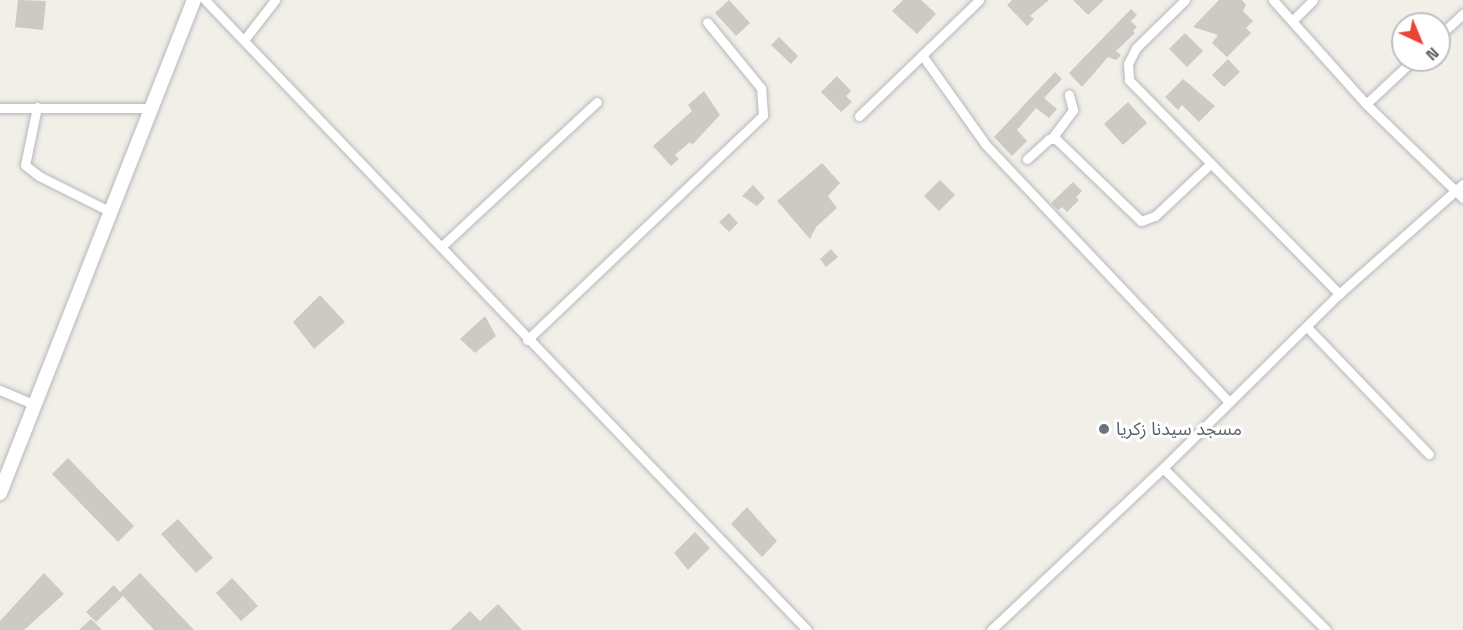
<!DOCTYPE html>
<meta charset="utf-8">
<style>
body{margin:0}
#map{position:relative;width:1463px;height:630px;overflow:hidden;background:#f1efe8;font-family:"Space Grotesk","Noto Sans Arabic",sans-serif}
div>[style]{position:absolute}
.building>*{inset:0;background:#cccac5}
.roads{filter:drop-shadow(0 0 2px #b5b8bc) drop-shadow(0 0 2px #b5b8bc)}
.street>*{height:9px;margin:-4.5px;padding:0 4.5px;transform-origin:4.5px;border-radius:4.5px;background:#fff}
.secondary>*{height:14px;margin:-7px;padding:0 7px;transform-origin:7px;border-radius:7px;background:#fff}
.dots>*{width:16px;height:16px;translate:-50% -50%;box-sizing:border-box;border:3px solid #fff;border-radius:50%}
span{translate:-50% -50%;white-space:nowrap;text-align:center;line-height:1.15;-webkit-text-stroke:6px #fff;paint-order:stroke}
.worship-label{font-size:18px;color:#5b616d}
.left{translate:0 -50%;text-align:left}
.north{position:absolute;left:1391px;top:12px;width:60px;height:60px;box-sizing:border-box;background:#fff;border:2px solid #bfc1c3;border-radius:50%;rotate:136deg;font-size:16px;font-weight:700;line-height:24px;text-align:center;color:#5f6368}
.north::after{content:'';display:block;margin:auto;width:21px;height:27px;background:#ea4335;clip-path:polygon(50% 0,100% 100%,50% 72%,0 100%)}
</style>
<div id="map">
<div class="building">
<div style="clip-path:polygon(18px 0,46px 1px,43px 30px,15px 27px)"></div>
<div style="clip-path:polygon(729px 0,750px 23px,736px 36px,715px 13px)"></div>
<div style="clip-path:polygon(903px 0,921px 0,936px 14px,917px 34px,892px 11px)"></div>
<div style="clip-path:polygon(1012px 0,1049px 0,1030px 16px,1034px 19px,1027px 26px,1007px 5px)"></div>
<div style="clip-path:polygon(1073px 0,1104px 0,1088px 15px)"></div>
<div style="clip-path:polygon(1219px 0,1242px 0,1246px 5px,1243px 11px,1253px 21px,1246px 28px,1251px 33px,1227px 57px,1212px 43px,1218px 35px,1193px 27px)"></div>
<div style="clip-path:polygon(1131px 9px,1137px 15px,1131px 21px,1137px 27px,1133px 31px,1135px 33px,1116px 51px,1121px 55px,1116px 60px,1108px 57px,1082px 87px,1069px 73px)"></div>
<div style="clip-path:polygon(1185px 33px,1203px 51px,1187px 67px,1169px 49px)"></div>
<div style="clip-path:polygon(779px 37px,798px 56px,791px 64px,771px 45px)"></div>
<div style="clip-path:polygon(1228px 59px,1240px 72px,1224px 87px,1212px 75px)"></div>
<div style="clip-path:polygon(1055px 72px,1062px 79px,1044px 98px,1057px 109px,1049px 118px,1036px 108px,1017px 130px,1027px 141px,1012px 156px,994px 137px)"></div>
<div style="clip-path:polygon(837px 76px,851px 91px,846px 96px,852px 102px,841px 112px,821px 92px)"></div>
<div style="clip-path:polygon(1183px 79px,1215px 106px,1199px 122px,1182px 105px,1178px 110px,1165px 97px)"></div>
<div style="clip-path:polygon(704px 91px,720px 115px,692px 145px,690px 142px,675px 155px,679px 159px,671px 166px,653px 146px,692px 111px,688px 105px)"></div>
<div style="clip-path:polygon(1128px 102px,1147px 123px,1123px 145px,1104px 124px)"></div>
<div style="clip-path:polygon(822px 163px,840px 183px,828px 196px,837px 208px,816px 227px,810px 239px,777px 201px)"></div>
<div style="clip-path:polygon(940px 180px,955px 195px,939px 211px,924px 196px)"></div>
<div style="clip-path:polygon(1073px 182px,1082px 191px,1076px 197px,1079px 200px,1067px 212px,1062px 207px,1058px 210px,1051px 203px)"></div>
<div style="clip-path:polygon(753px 185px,765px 198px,757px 206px,742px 196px)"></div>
<div style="clip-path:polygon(729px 213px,738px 223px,729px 232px,719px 222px)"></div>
<div style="clip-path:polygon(831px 249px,838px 257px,826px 267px,820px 259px)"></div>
<div style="clip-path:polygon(320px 295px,345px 322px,314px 349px,293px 322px)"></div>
<div style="clip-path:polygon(485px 316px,496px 336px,475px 353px,460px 339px)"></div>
<div style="clip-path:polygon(68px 458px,134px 526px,118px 542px,52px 474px)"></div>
<div style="clip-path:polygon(747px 507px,777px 541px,762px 557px,731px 524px)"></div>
<div style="clip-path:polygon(178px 519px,213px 558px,196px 573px,161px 534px)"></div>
<div style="clip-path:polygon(695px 532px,710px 548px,688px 570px,674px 553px)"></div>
<div style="clip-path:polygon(44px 573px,64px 594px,24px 630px,0 630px,0 621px)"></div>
<div style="clip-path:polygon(140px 573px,194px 630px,154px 630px,123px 596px,96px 622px,86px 612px,114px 585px,120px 592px)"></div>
<div style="clip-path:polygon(232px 578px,258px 606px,241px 621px,216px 593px)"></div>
<div style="clip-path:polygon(498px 604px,522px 630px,450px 630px,470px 611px,480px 621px)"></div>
<div style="clip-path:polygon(91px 619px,102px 630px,79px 630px)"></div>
</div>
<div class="roads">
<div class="street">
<div style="left:205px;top:0;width:871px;rotate:46.3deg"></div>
<div style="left:1185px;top:0;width:69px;rotate:135.6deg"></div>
<div style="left:1136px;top:48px;width:18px;rotate:117deg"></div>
<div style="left:1128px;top:64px;width:16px;rotate:86deg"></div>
<div style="left:1129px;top:80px;width:300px;rotate:45.5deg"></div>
<div style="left:1273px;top:0;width:140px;rotate:48.2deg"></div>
<div style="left:1366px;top:104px;width:135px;rotate:44.1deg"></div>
<div style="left:1293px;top:20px;width:28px;rotate:-45deg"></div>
<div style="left:1439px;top:36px;width:33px;rotate:-43deg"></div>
<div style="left:244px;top:40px;width:51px;rotate:-52.2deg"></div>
<div style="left:922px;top:55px;width:110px;rotate:54.6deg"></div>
<div style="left:986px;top:145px;width:354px;rotate:46.6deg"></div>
<div style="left:1366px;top:104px;width:64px;rotate:-43.1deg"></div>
<div style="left:37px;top:107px;width:59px;rotate:101.7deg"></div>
<div style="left:25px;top:165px;width:18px;rotate:38deg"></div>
<div style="left:39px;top:176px;width:80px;rotate:26.6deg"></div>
<div style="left:0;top:108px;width:152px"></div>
<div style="left:859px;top:116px;width:167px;rotate:-44deg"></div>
<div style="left:1052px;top:138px;width:35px;rotate:-53deg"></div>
<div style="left:1073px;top:110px;width:16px;rotate:-105deg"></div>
<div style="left:1027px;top:159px;width:30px;rotate:-42deg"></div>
<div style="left:1049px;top:139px;width:7px"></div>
<div style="left:1056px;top:139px;width:118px;rotate:44deg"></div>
<div style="left:1141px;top:221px;width:15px;rotate:-20deg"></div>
<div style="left:1155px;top:216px;width:74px;rotate:-43.4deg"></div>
<div style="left:443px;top:245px;width:210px;rotate:-42.9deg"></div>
<div style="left:1307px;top:327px;width:176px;rotate:46.2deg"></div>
<div style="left:527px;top:340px;width:326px;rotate:-43.6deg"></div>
<div style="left:763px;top:115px;width:27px;rotate:-94deg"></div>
<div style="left:761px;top:88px;width:85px;rotate:-129.3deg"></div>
<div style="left:0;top:390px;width:38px;rotate:23deg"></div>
<div style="left:1163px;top:468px;width:230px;rotate:44.8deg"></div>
<div style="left:991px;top:630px;width:236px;rotate:-43.3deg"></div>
<div style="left:1163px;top:468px;width:247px;rotate:-44.7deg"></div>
<div style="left:1339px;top:294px;width:166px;rotate:-41.6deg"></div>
</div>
<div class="secondary">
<div style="left:0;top:493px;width:530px;rotate:-68.52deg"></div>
</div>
</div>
<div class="dots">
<div style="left:1104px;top:429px;background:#6b7280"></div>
</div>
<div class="worship-label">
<span class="left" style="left:1116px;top:429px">مسجد سيدنا زكريا</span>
</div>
<div class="north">N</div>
</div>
